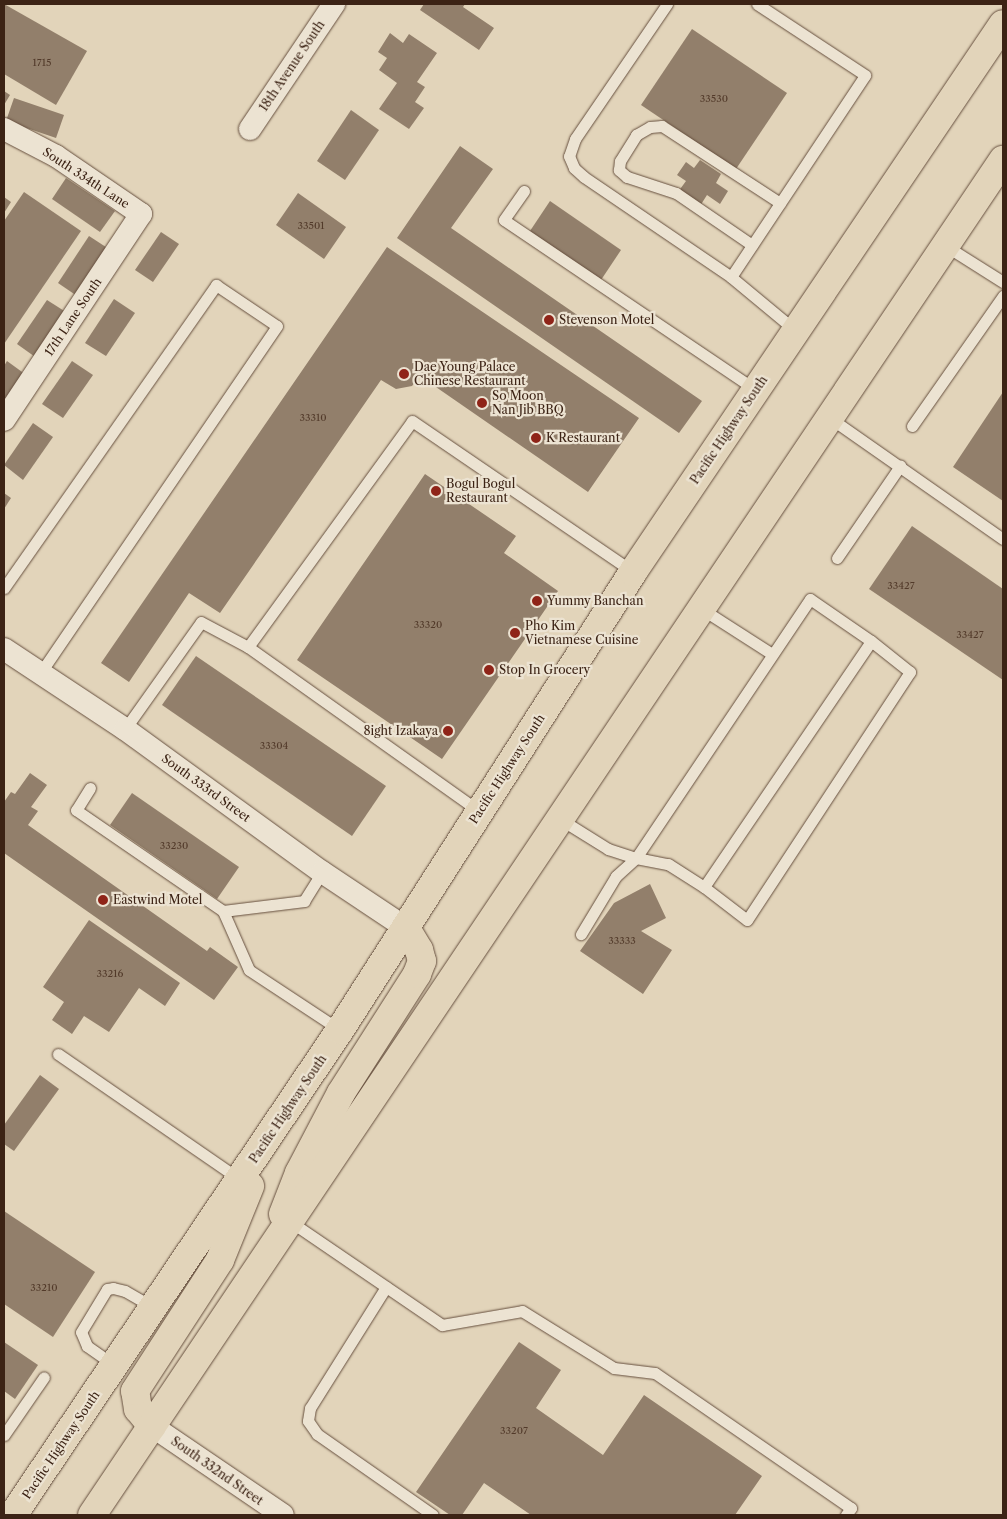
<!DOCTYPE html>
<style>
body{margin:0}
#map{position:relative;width:1007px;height:1519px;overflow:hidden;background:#e2d4ba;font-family:"Libre Caslon Text",serif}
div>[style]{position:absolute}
.building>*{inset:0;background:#927f6b}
.roads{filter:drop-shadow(0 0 1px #664f3e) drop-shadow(0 0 1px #664f3e)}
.service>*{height:11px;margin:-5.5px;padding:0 5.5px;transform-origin:5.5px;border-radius:5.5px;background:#ece3d2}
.minor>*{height:22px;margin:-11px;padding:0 11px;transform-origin:11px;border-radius:11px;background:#ece3d2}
.primary>*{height:28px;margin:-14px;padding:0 14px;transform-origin:14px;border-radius:14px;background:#e2d4ba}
.dots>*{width:14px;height:14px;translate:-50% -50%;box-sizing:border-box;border:2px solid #ece3d2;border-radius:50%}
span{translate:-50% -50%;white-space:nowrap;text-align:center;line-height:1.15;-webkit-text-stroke:4.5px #ece3d2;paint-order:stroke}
.number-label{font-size:10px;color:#523a2a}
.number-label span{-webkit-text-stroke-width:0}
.street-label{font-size:12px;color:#3c2315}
.poi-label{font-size:12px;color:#3c2315}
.left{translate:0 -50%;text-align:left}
.right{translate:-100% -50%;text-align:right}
.frame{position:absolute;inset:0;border:5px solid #3c2315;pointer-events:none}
</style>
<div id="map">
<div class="building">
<div style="clip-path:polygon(4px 4px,87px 51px,56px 105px,4px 74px)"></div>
<div style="clip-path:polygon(424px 4px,465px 4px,463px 7px,494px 28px,479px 50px,420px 10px)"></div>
<div style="clip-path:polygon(692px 29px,787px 93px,736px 169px,641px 105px)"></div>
<div style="clip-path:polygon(390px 33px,403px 43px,409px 34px,437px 53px,417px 82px,425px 87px,415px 102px,424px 108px,409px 129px,379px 109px,397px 83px,379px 70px,387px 58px,378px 52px)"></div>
<div style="clip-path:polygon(4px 91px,10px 95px,4px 105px)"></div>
<div style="clip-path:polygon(14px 98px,64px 115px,56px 138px,6px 121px)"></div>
<div style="clip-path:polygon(351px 110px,379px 130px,345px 180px,317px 161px)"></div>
<div style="clip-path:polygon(460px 146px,493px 169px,451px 228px,702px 401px,679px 433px,397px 238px)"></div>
<div style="clip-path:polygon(700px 160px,721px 174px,716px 183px,728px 191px,720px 204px,707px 195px,700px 206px,678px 192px,686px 181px,677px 175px,686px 162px,694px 168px)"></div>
<div style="clip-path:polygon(66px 178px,115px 211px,100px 232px,52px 199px)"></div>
<div style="clip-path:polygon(24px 192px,81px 231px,4px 344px,4px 221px)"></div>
<div style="clip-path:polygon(298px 193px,346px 227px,324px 259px,276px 225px)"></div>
<div style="clip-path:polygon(4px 197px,11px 202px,4px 213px)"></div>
<div style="clip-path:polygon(550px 201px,621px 250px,601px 280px,530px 231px)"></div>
<div style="clip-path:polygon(161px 232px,179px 244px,153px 282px,135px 270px)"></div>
<div style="clip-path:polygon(89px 236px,112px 251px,80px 298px,58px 283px)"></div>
<div style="clip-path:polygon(387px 247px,639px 418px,588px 492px,420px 376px,412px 386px,396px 389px,381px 380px,220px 613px,189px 593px,129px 682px,101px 663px)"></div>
<div style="clip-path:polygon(114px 299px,135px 313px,106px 356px,85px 343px)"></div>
<div style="clip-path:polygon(47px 300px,69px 314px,38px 359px,17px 344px)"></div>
<div style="clip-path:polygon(7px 361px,29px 377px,4px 413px,4px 366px)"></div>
<div style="clip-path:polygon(72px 361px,93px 375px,63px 418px,42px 404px)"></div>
<div style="clip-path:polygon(1003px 392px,1003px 501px,953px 467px)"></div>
<div style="clip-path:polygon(33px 423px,53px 437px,23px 480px,4px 465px)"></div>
<div style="clip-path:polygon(425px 474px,516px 536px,504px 553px,558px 591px,442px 759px,297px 660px)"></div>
<div style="clip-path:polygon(4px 493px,11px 498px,4px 509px)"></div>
<div style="clip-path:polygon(912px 526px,1003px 589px,1003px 680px,869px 589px)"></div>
<div style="clip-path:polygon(196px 656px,386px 786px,352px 836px,162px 705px)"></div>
<div style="clip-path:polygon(30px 773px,47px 785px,31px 807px,38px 811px,28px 825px,207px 951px,210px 947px,238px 967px,214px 1000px,4px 853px,4px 802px,11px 792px,15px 794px)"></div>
<div style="clip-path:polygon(132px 793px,239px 867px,217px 899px,110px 825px)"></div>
<div style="clip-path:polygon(650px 884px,666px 918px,641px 931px,672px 950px,643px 994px,580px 951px,614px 903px)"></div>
<div style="clip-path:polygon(89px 920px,180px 983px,165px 1006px,139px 988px,109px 1032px,84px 1016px,72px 1034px,52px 1020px,64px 1002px,43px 987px)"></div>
<div style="clip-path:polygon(40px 1075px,59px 1089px,14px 1151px,4px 1144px,4px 1125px)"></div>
<div style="clip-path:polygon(4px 1211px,95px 1272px,53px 1337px,4px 1304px)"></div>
<div style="clip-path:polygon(4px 1342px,38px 1365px,15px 1399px,4px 1391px)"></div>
<div style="clip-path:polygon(519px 1342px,561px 1370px,536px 1408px,603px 1455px,644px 1395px,762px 1476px,735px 1515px,531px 1515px,484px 1483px,462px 1515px,450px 1515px,416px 1492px)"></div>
</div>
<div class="roads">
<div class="service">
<div style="left:667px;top:4px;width:163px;rotate:124.3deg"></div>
<div style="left:575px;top:139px;width:18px;rotate:109deg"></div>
<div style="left:569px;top:156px;width:13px;rotate:67deg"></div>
<div style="left:574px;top:168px;width:13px;rotate:42deg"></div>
<div style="left:584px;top:177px;width:178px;rotate:34.2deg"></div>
<div style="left:731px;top:277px;width:85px;rotate:39.7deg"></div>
<div style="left:524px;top:191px;width:35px;rotate:125deg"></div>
<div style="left:504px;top:220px;width:304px;rotate:34deg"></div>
<div style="left:752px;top:245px;width:92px;rotate:-145.6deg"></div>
<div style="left:676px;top:193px;width:52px;rotate:-161.9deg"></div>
<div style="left:627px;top:177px;width:11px;rotate:-139deg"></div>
<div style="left:619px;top:170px;width:9px;rotate:-84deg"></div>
<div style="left:620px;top:161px;width:31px;rotate:-58deg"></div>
<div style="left:636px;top:135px;width:16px;rotate:-30deg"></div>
<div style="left:650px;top:127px;width:12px;rotate:-5deg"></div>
<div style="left:662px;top:126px;width:141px;rotate:33.1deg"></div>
<div style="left:946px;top:246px;width:67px;rotate:32.3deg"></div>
<div style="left:731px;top:277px;width:242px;rotate:-56.4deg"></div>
<div style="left:865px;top:75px;width:129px;rotate:-146.7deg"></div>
<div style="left:830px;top:418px;width:211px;rotate:35deg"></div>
<div style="left:912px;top:426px;width:159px;rotate:-55deg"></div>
<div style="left:837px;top:558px;width:112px;rotate:-55.6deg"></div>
<div style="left:4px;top:588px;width:370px;rotate:-55deg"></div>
<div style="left:216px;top:285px;width:73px;rotate:33.9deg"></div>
<div style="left:277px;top:326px;width:421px;rotate:124.3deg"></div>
<div style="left:702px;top:609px;width:83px;rotate:32.7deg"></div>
<div style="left:248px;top:647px;width:279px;rotate:-54deg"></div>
<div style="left:412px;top:421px;width:268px;rotate:34.3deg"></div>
<div style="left:125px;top:729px;width:131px;rotate:-54.6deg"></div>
<div style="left:201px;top:622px;width:53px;rotate:28deg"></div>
<div style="left:248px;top:647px;width:285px;rotate:35.4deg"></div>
<div style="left:90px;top:788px;width:26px;rotate:122deg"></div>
<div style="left:76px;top:810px;width:178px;rotate:34.5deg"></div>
<div style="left:223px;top:911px;width:64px;rotate:66.2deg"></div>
<div style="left:249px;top:970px;width:109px;rotate:33.4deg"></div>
<div style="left:560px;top:819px;width:57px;rotate:32deg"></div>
<div style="left:608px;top:849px;width:29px;rotate:18deg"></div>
<div style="left:636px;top:858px;width:33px;rotate:11deg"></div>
<div style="left:668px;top:864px;width:43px;rotate:32.6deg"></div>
<div style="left:704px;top:887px;width:297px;rotate:-55.8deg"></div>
<div style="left:871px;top:641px;width:74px;rotate:-145.5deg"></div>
<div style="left:810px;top:599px;width:312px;rotate:123.9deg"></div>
<div style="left:636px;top:858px;width:27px;rotate:138deg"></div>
<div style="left:616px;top:876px;width:68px;rotate:121.1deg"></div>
<div style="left:704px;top:887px;width:54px;rotate:37.5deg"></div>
<div style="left:747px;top:920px;width:297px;rotate:-56.7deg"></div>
<div style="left:910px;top:672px;width:50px;rotate:-141.5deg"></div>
<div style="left:223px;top:911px;width:82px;rotate:-7deg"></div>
<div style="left:304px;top:901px;width:34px;rotate:-58deg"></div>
<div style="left:58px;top:1054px;width:220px;rotate:34.6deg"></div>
<div style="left:291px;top:1222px;width:183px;rotate:34.3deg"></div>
<div style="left:442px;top:1325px;width:81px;rotate:-9.9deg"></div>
<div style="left:522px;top:1311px;width:108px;rotate:31.8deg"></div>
<div style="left:614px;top:1368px;width:41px;rotate:7deg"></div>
<div style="left:655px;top:1373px;width:238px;rotate:34.6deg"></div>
<div style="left:851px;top:1508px;width:9px;rotate:126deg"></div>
<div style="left:386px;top:1287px;width:143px;rotate:122.1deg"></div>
<div style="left:310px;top:1408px;width:13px;rotate:99deg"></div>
<div style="left:308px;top:1421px;width:16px;rotate:55deg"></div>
<div style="left:317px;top:1434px;width:141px;rotate:34.9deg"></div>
<div style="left:114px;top:1365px;width:33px;rotate:-145deg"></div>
<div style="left:87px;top:1346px;width:15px;rotate:-113deg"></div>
<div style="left:81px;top:1332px;width:50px;rotate:-58.8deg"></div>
<div style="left:107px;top:1289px;width:6px;rotate:-9deg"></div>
<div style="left:113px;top:1288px;width:12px;rotate:14deg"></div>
<div style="left:125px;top:1291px;width:34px;rotate:30deg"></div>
<div style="left:4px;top:1435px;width:70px;rotate:-55.4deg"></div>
</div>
<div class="minor">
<div style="left:4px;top:129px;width:59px;rotate:27.4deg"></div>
<div style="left:56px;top:156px;width:103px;rotate:34.3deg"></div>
<div style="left:141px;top:214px;width:247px;rotate:123.6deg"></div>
<div style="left:250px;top:129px;width:151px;rotate:-56.1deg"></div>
<div style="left:4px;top:649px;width:145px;rotate:33.5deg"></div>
<div style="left:125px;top:729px;width:243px;rotate:36deg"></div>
<div style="left:322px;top:872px;width:101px;rotate:33.7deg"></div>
<div style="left:152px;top:1426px;width:158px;rotate:34.2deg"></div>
</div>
<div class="primary">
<div style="left:283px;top:1214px;width:44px;rotate:-68.7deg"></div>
<div style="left:299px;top:1173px;width:90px;rotate:-62.3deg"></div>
<div style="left:341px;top:1093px;width:141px;rotate:-57.4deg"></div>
<div style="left:417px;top:974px;width:14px;rotate:-69deg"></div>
<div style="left:422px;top:961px;width:11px;rotate:-105deg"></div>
<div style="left:419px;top:950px;width:26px;rotate:-121deg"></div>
<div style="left:152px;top:1426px;width:22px;rotate:-129deg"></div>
<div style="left:138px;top:1409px;width:18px;rotate:-99deg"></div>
<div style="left:135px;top:1391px;width:156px;rotate:-57deg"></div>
<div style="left:220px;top:1260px;width:80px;rotate:-67.9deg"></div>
<div style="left:13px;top:1515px;width:585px;rotate:-56.01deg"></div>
<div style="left:340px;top:1030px;width:544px;rotate:-57.39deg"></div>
<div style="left:633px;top:572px;width:661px;rotate:-55.97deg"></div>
<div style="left:92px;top:1515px;width:1633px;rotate:-56.09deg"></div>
</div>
</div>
<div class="dots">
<div style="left:549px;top:320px;background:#8f2418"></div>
<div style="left:404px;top:374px;background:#8f2418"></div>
<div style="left:482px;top:403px;background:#8f2418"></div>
<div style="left:536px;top:438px;background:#8f2418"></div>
<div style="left:436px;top:491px;background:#8f2418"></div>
<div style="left:537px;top:601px;background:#8f2418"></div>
<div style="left:515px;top:633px;background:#8f2418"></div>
<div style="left:489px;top:670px;background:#8f2418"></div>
<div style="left:448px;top:731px;background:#8f2418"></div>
<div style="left:103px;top:900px;background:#8f2418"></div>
</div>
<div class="number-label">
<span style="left:42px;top:63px">1715</span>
<span style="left:714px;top:99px">33530</span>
<span style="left:311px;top:226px">33501</span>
<span style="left:313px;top:418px">33310</span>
<span style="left:901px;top:586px">33427</span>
<span style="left:428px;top:625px">33320</span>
<span style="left:970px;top:635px">33427</span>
<span style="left:274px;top:746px">33304</span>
<span style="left:174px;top:846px">33230</span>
<span style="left:622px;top:941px">33333</span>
<span style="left:110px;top:974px">33216</span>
<span style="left:44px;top:1288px">33210</span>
<span style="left:514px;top:1431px">33207</span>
</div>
<div class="street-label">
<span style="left:292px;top:66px;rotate:-56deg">18th Avenue South</span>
<span style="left:86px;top:178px;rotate:33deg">South 334th Lane</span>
<span style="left:73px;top:317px;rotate:-56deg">17th Lane South</span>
<span style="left:729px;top:430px;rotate:-56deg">Pacific Highway South</span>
<span style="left:507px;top:769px;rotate:-57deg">Pacific Highway South</span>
<span style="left:206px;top:788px;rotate:36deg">South 333rd Street</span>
<span style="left:288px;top:1109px;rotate:-56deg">Pacific Highway South</span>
<span style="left:61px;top:1445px;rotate:-56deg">Pacific Highway South</span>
<span style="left:217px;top:1471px;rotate:35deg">South 332nd Street</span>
</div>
<div class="poi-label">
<span class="left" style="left:559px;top:320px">Stevenson Motel</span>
<span class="left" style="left:414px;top:374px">Dae Young Palace<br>Chinese Restaurant</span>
<span class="left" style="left:492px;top:403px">So Moon<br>Nan Jib BBQ</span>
<span class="left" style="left:546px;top:438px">K Restaurant</span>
<span class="left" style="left:446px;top:491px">Bogul Bogul<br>Restaurant</span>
<span class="left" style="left:547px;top:601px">Yummy Banchan</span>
<span class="left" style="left:525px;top:633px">Pho Kim<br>Vietnamese Cuisine</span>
<span class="left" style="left:499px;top:670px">Stop In Grocery</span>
<span class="right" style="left:438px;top:731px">8ight Izakaya</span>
<span class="left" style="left:113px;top:900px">Eastwind Motel</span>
</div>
<div class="frame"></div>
</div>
